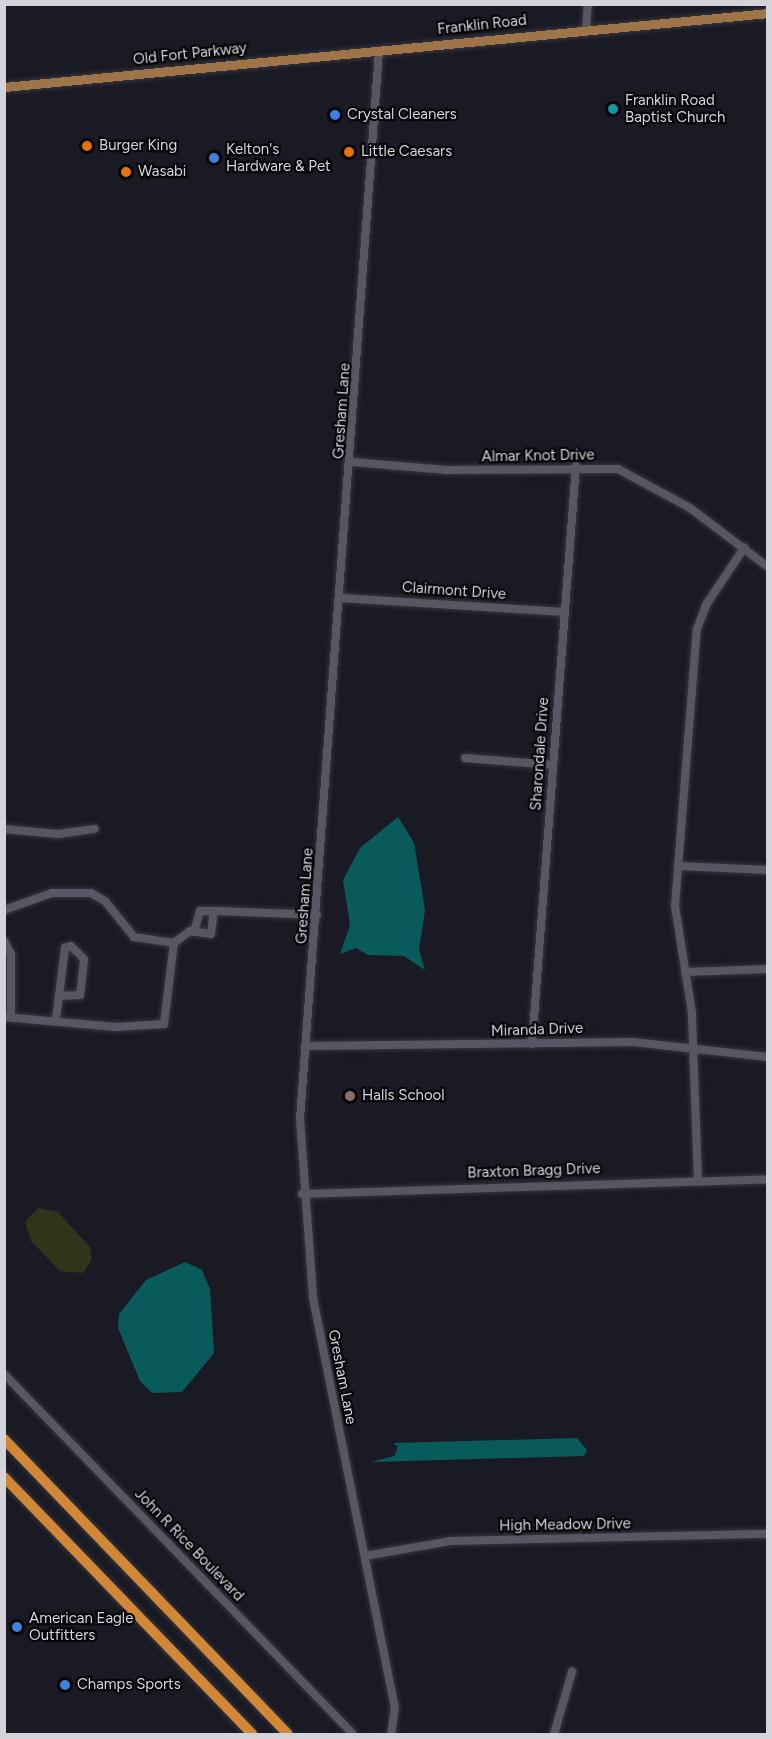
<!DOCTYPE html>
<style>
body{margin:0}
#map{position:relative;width:772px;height:1739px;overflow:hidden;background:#1a1a24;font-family:Figtree,sans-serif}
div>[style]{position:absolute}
.green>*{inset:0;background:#2f3519}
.water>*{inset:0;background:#095a5a}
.roads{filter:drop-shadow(0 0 2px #36363e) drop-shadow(0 0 2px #36363e)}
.minor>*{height:8px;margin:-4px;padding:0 4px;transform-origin:4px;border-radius:4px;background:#565763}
.major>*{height:9px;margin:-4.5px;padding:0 4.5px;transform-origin:4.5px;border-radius:4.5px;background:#a07449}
.highway>*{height:10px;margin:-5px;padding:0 5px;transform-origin:5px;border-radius:5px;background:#d28737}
.dots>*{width:16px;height:16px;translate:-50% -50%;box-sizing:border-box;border:3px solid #060609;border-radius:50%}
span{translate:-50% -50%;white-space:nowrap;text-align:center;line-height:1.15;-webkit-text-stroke:4.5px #060609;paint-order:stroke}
.street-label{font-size:15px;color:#d3d3da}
.poi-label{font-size:15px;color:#d3d3da}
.left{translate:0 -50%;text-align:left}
.frame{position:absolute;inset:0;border:6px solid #d3d3da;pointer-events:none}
</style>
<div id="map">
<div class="green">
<div style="clip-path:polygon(38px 1208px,58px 1212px,90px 1247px,92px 1260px,83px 1273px,60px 1271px,31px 1241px,25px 1222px)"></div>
</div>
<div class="water">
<div style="clip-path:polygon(398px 817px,414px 843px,425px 910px,419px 950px,425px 970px,404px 956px,368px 955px,356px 948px,340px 954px,350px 925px,343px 880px,360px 848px)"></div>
<div style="clip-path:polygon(185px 1262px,202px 1270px,210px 1289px,214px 1353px,182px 1392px,152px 1393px,140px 1381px,118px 1328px,119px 1314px,146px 1280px)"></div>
<div style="clip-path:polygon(577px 1438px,587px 1450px,584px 1456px,371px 1462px,394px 1456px,398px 1447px,393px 1443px)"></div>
</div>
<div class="roads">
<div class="minor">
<div style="left:586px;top:30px;width:26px;rotate:-86deg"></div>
<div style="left:379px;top:51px;width:1071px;rotate:94.23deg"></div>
<div style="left:300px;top:1119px;width:179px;rotate:85.8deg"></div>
<div style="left:313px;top:1298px;width:417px;rotate:78.7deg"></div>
<div style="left:395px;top:1707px;width:27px;rotate:98deg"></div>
<div style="left:352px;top:462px;width:95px;rotate:4.8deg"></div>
<div style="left:447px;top:470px;width:171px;rotate:-0.3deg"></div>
<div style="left:618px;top:469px;width:82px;rotate:28.4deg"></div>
<div style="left:690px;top:508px;width:98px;rotate:37.1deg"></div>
<div style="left:341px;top:598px;width:224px;rotate:3.6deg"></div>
<div style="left:465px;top:758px;width:88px;rotate:4.5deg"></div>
<div style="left:4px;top:829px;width:54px;rotate:5.3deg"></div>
<div style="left:58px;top:834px;width:37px;rotate:-8deg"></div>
<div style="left:678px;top:866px;width:90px;rotate:2.5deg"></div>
<div style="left:4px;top:910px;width:51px;rotate:-19.5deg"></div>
<div style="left:52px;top:893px;width:39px"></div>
<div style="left:91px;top:893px;width:16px;rotate:30deg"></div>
<div style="left:105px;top:901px;width:46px;rotate:51.1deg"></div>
<div style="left:134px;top:937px;width:40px;rotate:8.5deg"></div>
<div style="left:194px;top:932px;width:22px;rotate:-74deg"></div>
<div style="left:200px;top:911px;width:14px"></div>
<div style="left:4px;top:941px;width:15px;rotate:62deg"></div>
<div style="left:11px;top:954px;width:59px;rotate:90deg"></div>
<div style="left:685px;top:972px;width:83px;rotate:-2.1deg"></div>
<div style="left:4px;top:1017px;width:112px;rotate:5.1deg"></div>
<div style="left:116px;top:1027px;width:48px;rotate:-3.6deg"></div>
<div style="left:164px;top:1024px;width:82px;rotate:-83deg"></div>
<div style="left:174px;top:943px;width:20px;rotate:-37deg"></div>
<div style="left:190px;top:931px;width:21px;rotate:8deg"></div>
<div style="left:211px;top:934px;width:23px;rotate:-83deg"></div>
<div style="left:214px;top:911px;width:103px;rotate:2.2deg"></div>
<div style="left:56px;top:1019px;width:72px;rotate:-82.8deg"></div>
<div style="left:65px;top:948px;width:6px;rotate:-18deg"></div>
<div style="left:71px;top:946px;width:18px;rotate:45deg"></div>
<div style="left:84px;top:959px;width:36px;rotate:96deg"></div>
<div style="left:80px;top:995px;width:21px;rotate:177deg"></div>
<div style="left:532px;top:1044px;width:580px;rotate:-85.65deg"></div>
<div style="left:306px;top:1046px;width:327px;rotate:-0.7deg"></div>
<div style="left:633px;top:1042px;width:136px;rotate:6.3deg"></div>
<div style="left:698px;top:1180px;width:167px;rotate:-92.1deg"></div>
<div style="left:692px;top:1013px;width:108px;rotate:-99deg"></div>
<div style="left:675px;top:906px;width:278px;rotate:-85.5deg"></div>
<div style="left:697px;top:629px;width:26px;rotate:-69deg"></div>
<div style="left:706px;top:605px;width:69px;rotate:-56.3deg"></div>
<div style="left:302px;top:1194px;width:466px;rotate:-1.8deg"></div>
<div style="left:4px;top:1374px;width:501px;rotate:45.89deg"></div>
<div style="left:365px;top:1556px;width:86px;rotate:-10deg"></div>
<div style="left:450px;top:1541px;width:318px;rotate:-1.3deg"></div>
<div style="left:554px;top:1734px;width:65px;rotate:-73.8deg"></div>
</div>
<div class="major">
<div style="left:4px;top:87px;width:768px;rotate:-5.53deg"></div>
</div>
<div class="highway">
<div style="left:4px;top:1439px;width:409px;rotate:46.1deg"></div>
<div style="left:4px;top:1477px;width:357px;rotate:46deg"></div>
</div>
</div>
<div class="dots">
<div style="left:613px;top:109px;background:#0f9aa8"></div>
<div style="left:335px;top:115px;background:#3f7fe0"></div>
<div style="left:87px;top:146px;background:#e8710a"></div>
<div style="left:349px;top:152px;background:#e8710a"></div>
<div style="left:214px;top:158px;background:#3f7fe0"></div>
<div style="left:126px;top:172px;background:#e8710a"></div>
<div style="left:350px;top:1096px;background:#8d6e63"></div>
<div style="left:17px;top:1627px;background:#3f7fe0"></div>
<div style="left:65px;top:1685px;background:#3f7fe0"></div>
</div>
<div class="street-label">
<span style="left:482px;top:25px;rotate:-6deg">Franklin Road</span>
<span style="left:190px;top:54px;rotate:-6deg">Old Fort Parkway</span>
<span style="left:342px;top:411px;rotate:-86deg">Gresham Lane</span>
<span style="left:538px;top:456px;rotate:-1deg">Almar Knot Drive</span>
<span style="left:454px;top:591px;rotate:4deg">Clairmont Drive</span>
<span style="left:540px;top:754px;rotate:-86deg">Sharondale Drive</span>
<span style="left:305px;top:896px;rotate:-86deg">Gresham Lane</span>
<span style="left:537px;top:1030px;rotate:-2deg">Miranda Drive</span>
<span style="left:534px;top:1171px;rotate:-2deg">Braxton Bragg Drive</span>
<span style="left:342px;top:1377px;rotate:79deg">Gresham Lane</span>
<span style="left:565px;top:1525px;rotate:-1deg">High Meadow Drive</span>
<span style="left:189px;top:1545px;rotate:46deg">John R Rice Boulevard</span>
</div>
<div class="poi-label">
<span class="left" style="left:625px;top:109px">Franklin Road<br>Baptist Church</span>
<span class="left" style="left:347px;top:115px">Crystal Cleaners</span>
<span class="left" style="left:99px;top:146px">Burger King</span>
<span class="left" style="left:226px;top:158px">Kelton's<br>Hardware &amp; Pet</span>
<span class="left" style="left:361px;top:152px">Little Caesars</span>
<span class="left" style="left:138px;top:172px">Wasabi</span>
<span class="left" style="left:362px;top:1096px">Halls School</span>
<span class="left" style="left:29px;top:1627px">American Eagle<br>Outfitters</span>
<span class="left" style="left:77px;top:1685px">Champs Sports</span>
</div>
<div class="frame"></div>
</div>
